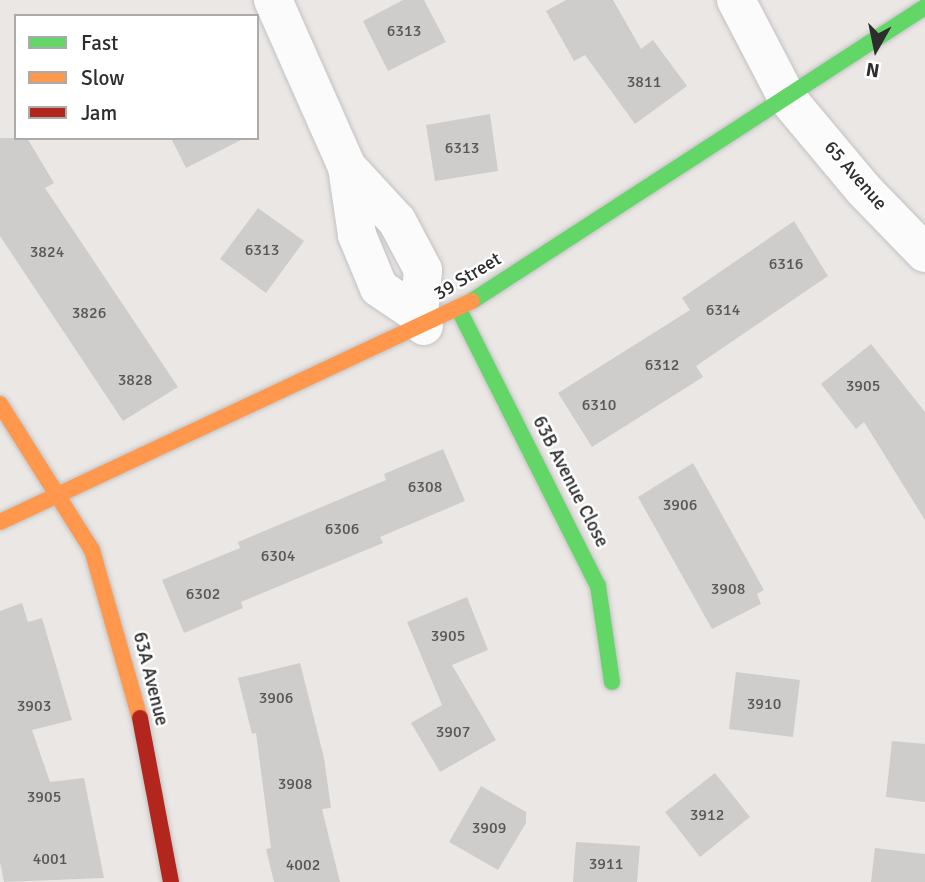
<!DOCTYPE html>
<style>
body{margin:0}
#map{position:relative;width:925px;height:882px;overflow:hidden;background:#eae7e5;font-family:Signika,sans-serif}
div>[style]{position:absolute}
.building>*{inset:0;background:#cfcdcb}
.roads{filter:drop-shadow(0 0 2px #c3c2c2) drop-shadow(0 0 2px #c3c2c2)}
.street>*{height:38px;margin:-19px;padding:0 19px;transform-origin:19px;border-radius:19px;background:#fcfbfb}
.fast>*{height:16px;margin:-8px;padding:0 8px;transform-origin:8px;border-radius:8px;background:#63d668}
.slow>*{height:16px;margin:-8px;padding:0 8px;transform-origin:8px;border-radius:8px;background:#ff974d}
.jam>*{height:16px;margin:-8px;padding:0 8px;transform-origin:8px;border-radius:8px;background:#b3261e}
span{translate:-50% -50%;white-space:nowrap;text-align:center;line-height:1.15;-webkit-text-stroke:5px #fff;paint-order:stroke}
.number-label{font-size:16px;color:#575756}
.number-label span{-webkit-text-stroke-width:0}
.street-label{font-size:19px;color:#2d2d2d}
.legend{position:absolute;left:14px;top:14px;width:245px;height:126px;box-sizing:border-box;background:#fff;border:2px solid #ababab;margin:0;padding:9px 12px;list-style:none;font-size:21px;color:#2d2d2d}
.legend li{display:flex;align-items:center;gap:14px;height:35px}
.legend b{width:35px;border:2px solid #ababab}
.north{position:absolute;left:841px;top:14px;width:70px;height:70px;-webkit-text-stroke:5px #fff;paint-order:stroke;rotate:189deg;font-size:19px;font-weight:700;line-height:28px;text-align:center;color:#2d2d2d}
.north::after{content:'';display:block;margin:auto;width:24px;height:32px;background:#2d2d2d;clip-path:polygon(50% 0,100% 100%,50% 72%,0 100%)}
</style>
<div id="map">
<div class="building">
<div style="clip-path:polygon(403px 0,424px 0,446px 42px,388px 71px,363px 21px)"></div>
<div style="clip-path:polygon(566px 0,613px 0,641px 49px,653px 40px,687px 86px,635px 124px,585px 55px,574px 61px,546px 11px)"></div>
<div style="clip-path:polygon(490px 114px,498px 171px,435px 181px,426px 125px)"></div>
<div style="clip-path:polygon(0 138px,27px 138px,54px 183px,45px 188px,178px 387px,123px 421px,0 236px)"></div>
<div style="clip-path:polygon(171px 138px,245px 138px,186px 168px)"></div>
<div style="clip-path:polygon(258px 208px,304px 241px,266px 293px,220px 259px)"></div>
<div style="clip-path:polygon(794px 221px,828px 276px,696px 366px,703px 377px,592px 447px,558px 393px,690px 310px,682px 298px)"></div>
<div style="clip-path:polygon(871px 344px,925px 412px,925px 520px,864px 422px,856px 429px,821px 384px)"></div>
<div style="clip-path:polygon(443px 449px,465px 501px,380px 537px,383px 543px,241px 602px,243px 608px,184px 633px,162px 580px,240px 548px,238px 542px,386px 480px,384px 474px)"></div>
<div style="clip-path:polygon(693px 463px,764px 590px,757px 594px,761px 604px,712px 629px,638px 497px)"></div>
<div style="clip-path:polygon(467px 597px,488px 650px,452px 665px,496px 740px,440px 772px,411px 723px,442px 705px,407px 622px)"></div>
<div style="clip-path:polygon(22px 603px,28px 622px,42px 618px,72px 720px,32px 730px,50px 782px,84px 778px,104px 878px,4px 882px,0 862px,0 611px)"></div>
<div style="clip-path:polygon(300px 663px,324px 758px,331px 808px,322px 809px,340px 882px,274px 882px,266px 849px,271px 848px,256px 733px,252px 734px,238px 678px)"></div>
<div style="clip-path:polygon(736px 672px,800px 680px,793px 737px,729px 729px)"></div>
<div style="clip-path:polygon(892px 741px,925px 744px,925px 802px,886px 797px)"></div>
<div style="clip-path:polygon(715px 773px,750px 817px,700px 857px,665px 812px)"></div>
<div style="clip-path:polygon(481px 786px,526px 812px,526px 823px,498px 870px,449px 842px)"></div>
<div style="clip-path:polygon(576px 842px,640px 846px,637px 882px,573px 882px)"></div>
<div style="clip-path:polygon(875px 848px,925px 854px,925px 882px,871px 882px)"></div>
</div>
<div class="roads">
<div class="street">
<div style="left:273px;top:0;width:183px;rotate:66.1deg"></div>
<div style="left:347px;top:167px;width:69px;rotate:81.6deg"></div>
<div style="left:357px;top:235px;width:57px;rotate:67.5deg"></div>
<div style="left:379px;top:288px;width:48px;rotate:34deg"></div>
<div style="left:736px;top:0;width:110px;rotate:62.5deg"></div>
<div style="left:787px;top:98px;width:119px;rotate:50.1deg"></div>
<div style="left:863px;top:189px;width:89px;rotate:45.9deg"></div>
<div style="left:347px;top:167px;width:74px;rotate:47.2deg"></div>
<div style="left:397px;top:221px;width:55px;rotate:62deg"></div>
<div style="left:423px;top:270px;width:45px;rotate:95.1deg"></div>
<div style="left:419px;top:315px;width:12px;rotate:66deg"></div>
</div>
<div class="fast">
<div style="left:472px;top:301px;width:540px;rotate:-32.98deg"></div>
<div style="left:459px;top:310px;width:309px;rotate:63.3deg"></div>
<div style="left:598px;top:586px;width:97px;rotate:81.7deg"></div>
</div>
<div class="slow">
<div style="left:0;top:404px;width:173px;rotate:57.8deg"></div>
<div style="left:92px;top:550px;width:175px;rotate:74.1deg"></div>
<div style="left:0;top:522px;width:521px;rotate:-25.09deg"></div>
</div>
<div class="jam">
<div style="left:140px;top:718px;width:167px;rotate:79.3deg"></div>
</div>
</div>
<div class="number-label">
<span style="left:404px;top:31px">6313</span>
<span style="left:644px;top:82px">3811</span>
<span style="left:462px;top:148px">6313</span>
<span style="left:262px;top:250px">6313</span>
<span style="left:47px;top:252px">3824</span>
<span style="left:786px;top:264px">6316</span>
<span style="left:723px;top:310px">6314</span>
<span style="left:89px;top:313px">3826</span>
<span style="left:662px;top:365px">6312</span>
<span style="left:135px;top:380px">3828</span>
<span style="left:863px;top:386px">3905</span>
<span style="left:599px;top:405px">6310</span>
<span style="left:425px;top:487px">6308</span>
<span style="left:680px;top:505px">3906</span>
<span style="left:342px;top:529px">6306</span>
<span style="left:278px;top:556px">6304</span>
<span style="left:728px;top:589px">3908</span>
<span style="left:203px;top:594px">6302</span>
<span style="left:448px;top:636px">3905</span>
<span style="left:276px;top:698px">3906</span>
<span style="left:764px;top:704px">3910</span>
<span style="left:34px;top:706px">3903</span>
<span style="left:453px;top:732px">3907</span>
<span style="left:295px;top:784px">3908</span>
<span style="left:44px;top:797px">3905</span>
<span style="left:707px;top:815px">3912</span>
<span style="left:489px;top:828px">3909</span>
<span style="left:50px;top:859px">4001</span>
<span style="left:606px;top:864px">3911</span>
<span style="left:303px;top:865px">4002</span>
</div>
<div class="street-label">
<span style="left:855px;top:176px;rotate:49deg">65 Avenue</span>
<span style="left:468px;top:277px;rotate:-31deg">39 Street</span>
<span style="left:570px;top:482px;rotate:63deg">63B Avenue Close</span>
<span style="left:150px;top:679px;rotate:76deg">63A Avenue</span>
</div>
<ul class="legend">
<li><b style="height:9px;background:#63d668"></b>Fast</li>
<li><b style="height:9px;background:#ff974d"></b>Slow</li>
<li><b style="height:9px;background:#b3261e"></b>Jam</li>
</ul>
<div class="north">N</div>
</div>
